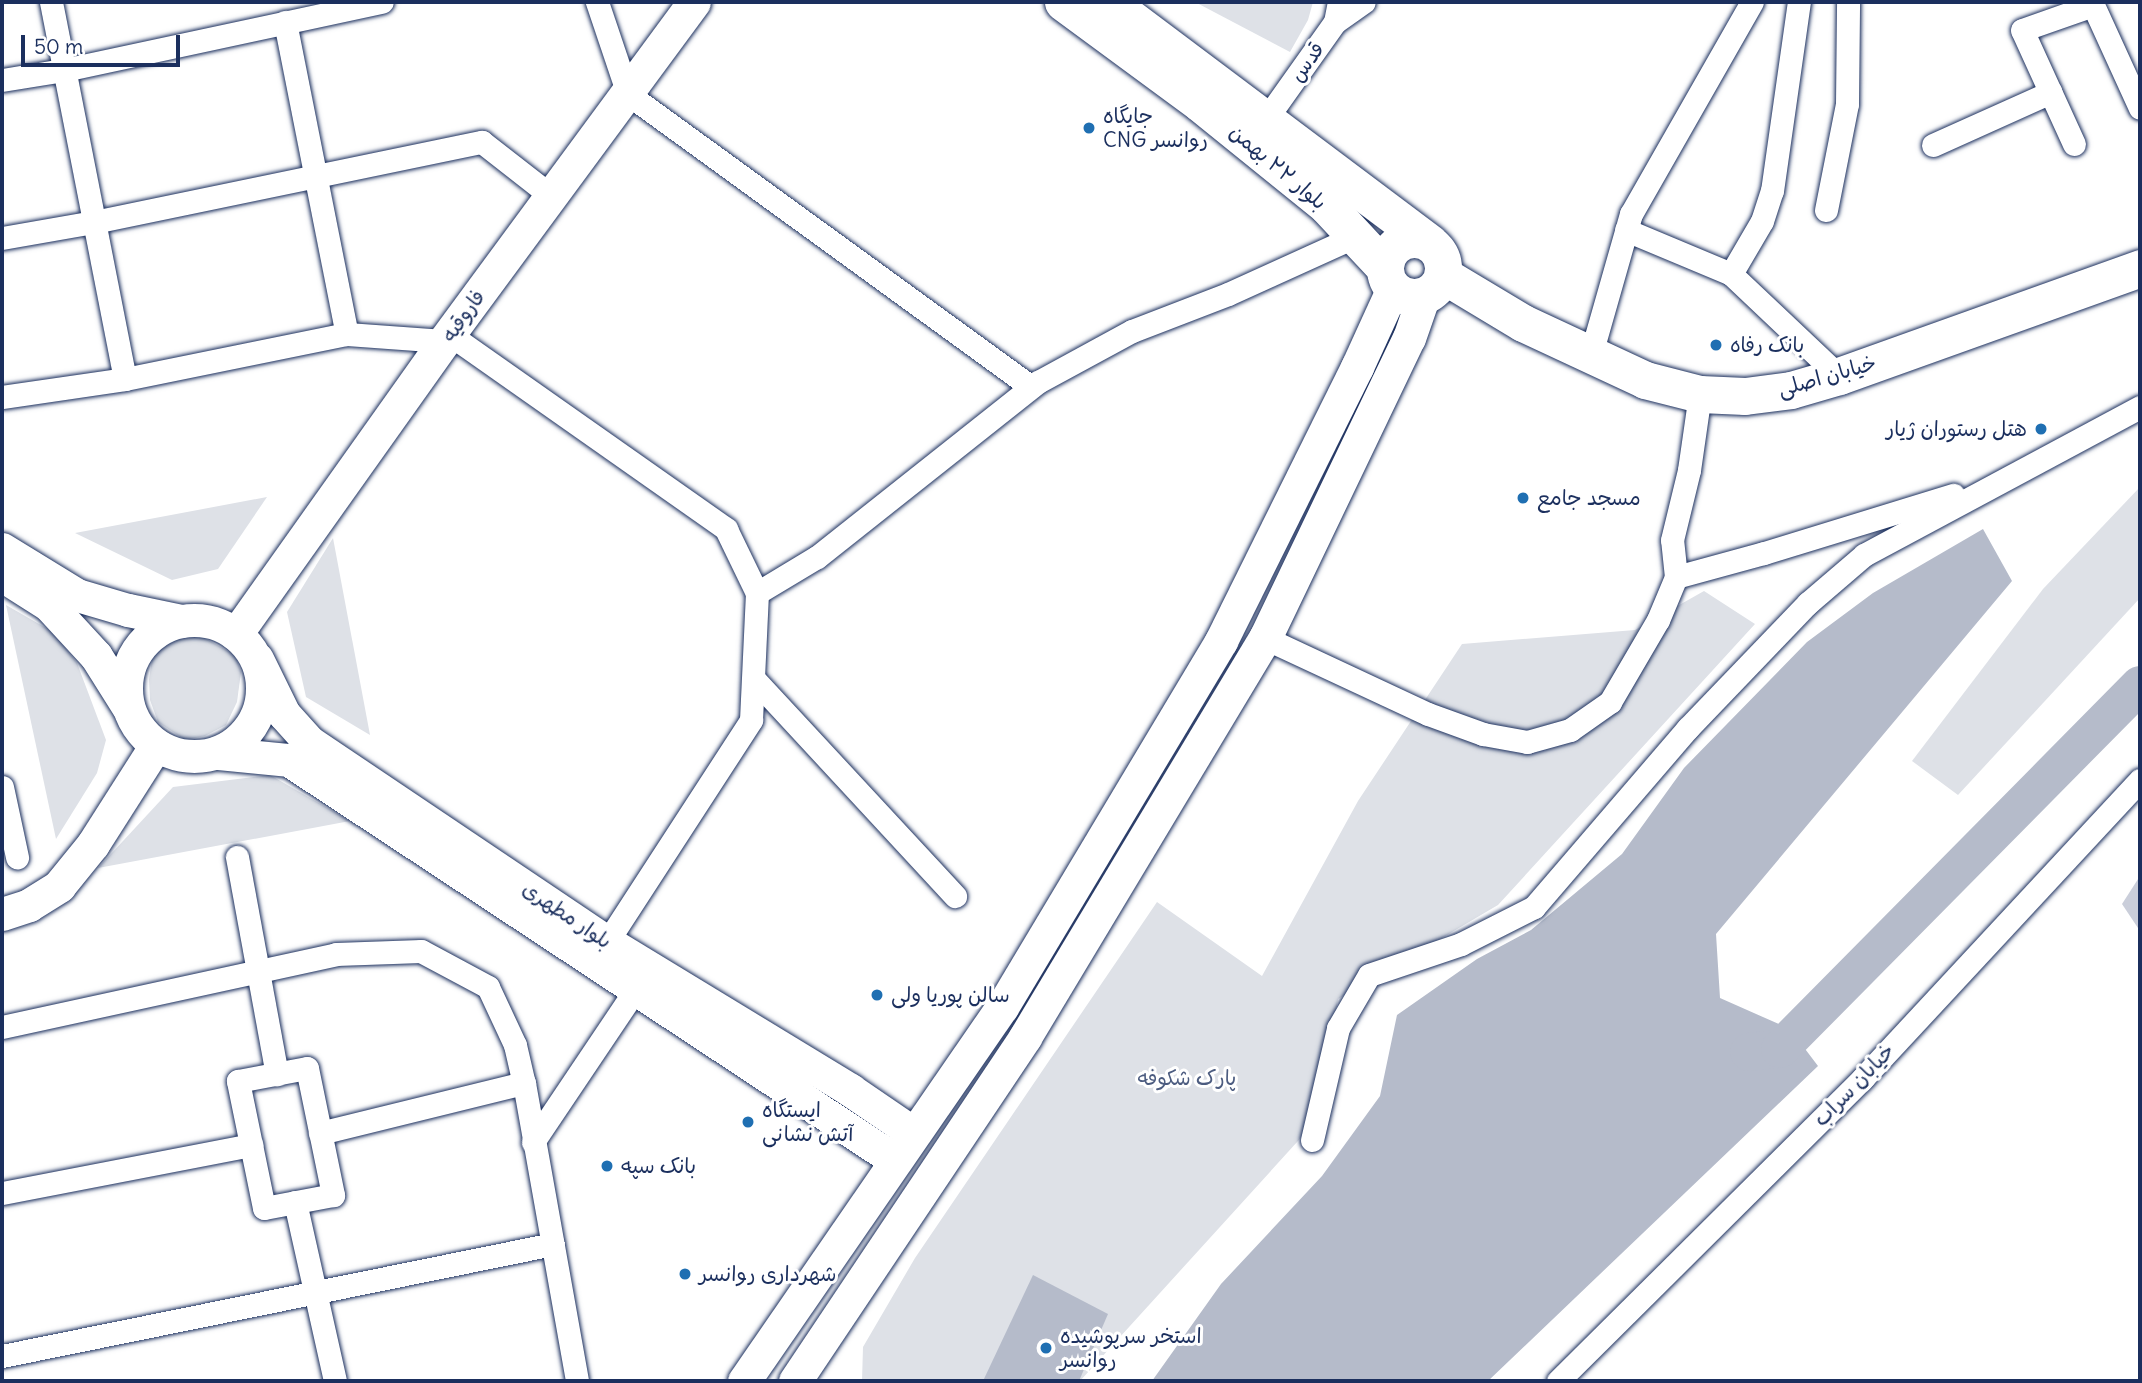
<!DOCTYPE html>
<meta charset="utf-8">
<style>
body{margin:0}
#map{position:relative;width:2142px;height:1383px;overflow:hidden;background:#fff;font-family:Delius,"Playpen Sans Arabic",sans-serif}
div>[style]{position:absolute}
.green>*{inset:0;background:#dee1e7}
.water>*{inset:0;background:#b5bbca}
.river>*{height:38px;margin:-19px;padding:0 19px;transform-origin:19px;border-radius:19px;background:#b5bbca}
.building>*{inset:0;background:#caceda}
.roads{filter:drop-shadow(0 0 2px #1b2f5e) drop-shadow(0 0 2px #1b2f5e)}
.street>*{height:23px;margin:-11.5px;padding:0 11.5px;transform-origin:11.5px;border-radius:11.5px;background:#fff}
.secondary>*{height:33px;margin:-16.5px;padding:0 16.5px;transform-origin:16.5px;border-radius:16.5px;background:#fff}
.secondary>.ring{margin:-16.5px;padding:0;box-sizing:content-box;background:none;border:33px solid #fff;border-radius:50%}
.primary>*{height:37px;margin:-18.5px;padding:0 18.5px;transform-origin:18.5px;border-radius:18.5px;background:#fff}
.primary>.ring{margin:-18.5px;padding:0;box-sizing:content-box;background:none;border:37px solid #fff;border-radius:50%}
.dots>*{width:19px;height:19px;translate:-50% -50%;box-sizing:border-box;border:4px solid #fff;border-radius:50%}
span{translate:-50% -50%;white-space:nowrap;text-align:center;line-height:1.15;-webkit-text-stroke:6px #fff;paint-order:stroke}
.street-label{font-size:21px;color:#1b2f5e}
.poi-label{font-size:21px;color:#1b2f5e}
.left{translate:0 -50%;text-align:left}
.right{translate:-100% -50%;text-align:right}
.park-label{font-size:21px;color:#4c5c80}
.frame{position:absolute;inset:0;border:4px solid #1b2f5e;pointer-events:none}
.scale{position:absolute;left:21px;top:35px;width:159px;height:32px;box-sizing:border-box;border:4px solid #1b2f5e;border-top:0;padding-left:9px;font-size:21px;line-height:24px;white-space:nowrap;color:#1b2f5e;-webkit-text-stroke:5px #fff;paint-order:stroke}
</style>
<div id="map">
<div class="green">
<div style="clip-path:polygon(1195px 2px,1313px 2px,1308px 20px,1290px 52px)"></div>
<div style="clip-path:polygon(2140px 487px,2140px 598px,1958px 795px,1912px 761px,2043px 589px)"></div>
<div style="clip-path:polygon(267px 497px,218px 569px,172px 580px,75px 533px)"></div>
<div style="clip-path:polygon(333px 538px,370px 735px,306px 697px,287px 612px)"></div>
<div style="clip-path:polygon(1704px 591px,1755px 624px,1498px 905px,1338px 999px,1318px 1119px,1080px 1381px,862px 1381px,863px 1347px,915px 1258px,1157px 902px,1262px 976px,1358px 801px,1462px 644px,1635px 630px)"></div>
<div style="clip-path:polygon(6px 605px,53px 632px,77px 663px,106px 740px,97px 773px,56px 839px)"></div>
<div style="clip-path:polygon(199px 635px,235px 655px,241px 672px,237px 702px,226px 725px,205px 736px,185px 740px,158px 722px,150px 700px,149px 679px,152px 660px,164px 641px)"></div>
<div style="clip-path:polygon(270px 775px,350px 821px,98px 868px,173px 787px)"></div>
</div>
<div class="water">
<div style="clip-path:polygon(1983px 529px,2012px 581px,1716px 934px,1720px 998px,1790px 1029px,1818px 1066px,1488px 1381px,1152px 1381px,1221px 1284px,1322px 1176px,1380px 1096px,1397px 1015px,1477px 959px,1531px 930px,1622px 854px,1684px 768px,1807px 642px,1873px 593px)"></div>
<div style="clip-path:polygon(1033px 1275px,1108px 1314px,1079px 1381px,983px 1381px)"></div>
</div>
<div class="river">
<div style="left:1749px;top:1052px;width:31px;rotate:-6deg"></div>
<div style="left:1780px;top:1049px;width:512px;rotate:-45.32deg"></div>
</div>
<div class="building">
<div style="clip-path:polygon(2140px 876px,2140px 931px,2122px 904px)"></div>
</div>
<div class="roads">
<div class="street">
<div style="left:51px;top:2px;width:384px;rotate:78.9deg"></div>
<div style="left:597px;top:2px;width:97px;rotate:71.4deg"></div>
<div style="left:628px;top:94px;width:498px;rotate:36deg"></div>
<div style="left:285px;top:22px;width:318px;rotate:78.8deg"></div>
<div style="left:1335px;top:22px;width:35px;rotate:-35deg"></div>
<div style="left:2px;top:80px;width:63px;rotate:-9.2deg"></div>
<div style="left:64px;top:70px;width:325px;rotate:-12.1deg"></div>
<div style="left:1266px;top:119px;width:119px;rotate:-54.6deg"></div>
<div style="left:1335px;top:22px;width:20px;rotate:-79deg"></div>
<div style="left:2074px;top:144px;width:125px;rotate:-114.5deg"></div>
<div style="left:2022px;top:30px;width:75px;rotate:-19.4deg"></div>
<div style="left:2093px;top:5px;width:113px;rotate:65.5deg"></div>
<div style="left:1933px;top:145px;width:129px;rotate:-24.2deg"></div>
<div style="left:1826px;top:210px;width:108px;rotate:-78.8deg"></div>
<div style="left:1847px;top:104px;width:102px;rotate:-89.4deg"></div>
<div style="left:1626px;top:230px;width:114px;rotate:22.7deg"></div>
<div style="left:1731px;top:274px;width:149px;rotate:43.4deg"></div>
<div style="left:2px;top:238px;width:93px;rotate:-9.9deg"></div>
<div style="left:94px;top:222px;width:396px;rotate:-11.7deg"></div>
<div style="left:482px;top:142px;width:88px;rotate:38deg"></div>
<div style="left:1731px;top:274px;width:61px;rotate:-59.7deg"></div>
<div style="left:1762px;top:221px;width:32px;rotate:-72deg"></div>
<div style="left:1772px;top:191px;width:191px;rotate:-81.9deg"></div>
<div style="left:449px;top:334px;width:339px;rotate:35.1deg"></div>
<div style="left:726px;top:529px;width:71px;rotate:64.2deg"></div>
<div style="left:1591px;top:354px;width:146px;rotate:-74.1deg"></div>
<div style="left:1631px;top:214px;width:244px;rotate:-60.3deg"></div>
<div style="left:2px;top:397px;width:124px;rotate:-8.3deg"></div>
<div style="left:125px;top:379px;width:227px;rotate:-11.5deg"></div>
<div style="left:347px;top:334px;width:97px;rotate:4.1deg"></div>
<div style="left:1676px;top:577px;width:37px;rotate:-96deg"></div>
<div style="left:1672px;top:540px;width:72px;rotate:-76.3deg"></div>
<div style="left:1689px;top:470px;width:77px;rotate:-81.8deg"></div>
<div style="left:1265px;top:638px;width:180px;rotate:25deg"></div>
<div style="left:1428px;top:714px;width:59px;rotate:20deg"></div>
<div style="left:1483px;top:734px;width:45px;rotate:10.3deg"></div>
<div style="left:1527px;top:742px;width:45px;rotate:-15.6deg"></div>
<div style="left:1570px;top:730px;width:49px;rotate:-35deg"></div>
<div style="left:1610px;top:702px;width:95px;rotate:-59.7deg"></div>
<div style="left:1658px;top:620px;width:47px;rotate:-67.3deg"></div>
<div style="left:1676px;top:577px;width:91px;rotate:-15.3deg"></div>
<div style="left:1764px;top:553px;width:198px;rotate:-17.1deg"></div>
<div style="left:754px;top:679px;width:296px;rotate:47.2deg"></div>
<div style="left:2px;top:787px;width:72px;rotate:77.9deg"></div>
<div style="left:237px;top:857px;width:221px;rotate:79.6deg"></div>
<div style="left:607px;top:942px;width:265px;rotate:-57deg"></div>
<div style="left:751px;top:720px;width:127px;rotate:-87.3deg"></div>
<div style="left:757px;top:593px;width:70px;rotate:-31deg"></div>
<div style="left:817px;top:557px;width:282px;rotate:-38.4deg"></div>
<div style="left:1038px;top:382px;width:107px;rotate:-28.5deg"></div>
<div style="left:1132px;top:331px;width:103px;rotate:-21.1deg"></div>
<div style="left:1228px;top:294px;width:141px;rotate:-24.4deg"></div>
<div style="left:2px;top:1027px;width:342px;rotate:-12.3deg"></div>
<div style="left:336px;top:954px;width:85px;rotate:-2deg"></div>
<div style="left:421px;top:951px;width:76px;rotate:28.2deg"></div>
<div style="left:488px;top:987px;width:64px;rotate:65deg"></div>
<div style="left:515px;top:1045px;width:39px;rotate:77deg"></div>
<div style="left:524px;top:1083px;width:303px;rotate:79.9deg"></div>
<div style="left:307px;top:1068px;width:130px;rotate:78.4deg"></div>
<div style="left:333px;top:1195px;width:70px;rotate:169.3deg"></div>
<div style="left:264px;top:1208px;width:130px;rotate:-101.6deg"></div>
<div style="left:238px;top:1081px;width:70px;rotate:-10.7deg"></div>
<div style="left:320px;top:1133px;width:210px;rotate:-13.8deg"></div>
<div style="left:1312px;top:1140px;width:115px;rotate:-76.9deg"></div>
<div style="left:1338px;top:1028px;width:61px;rotate:-59.7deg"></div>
<div style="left:1369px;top:975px;width:97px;rotate:-18.6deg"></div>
<div style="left:1461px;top:944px;width:82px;rotate:-26.9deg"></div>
<div style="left:1534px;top:907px;width:236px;rotate:-49.3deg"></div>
<div style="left:1688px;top:728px;width:173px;rotate:-46.2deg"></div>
<div style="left:1808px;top:603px;width:74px;rotate:-40.6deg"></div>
<div style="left:1864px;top:555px;width:313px;rotate:-28.2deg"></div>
<div style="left:533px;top:1142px;width:183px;rotate:-56.1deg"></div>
<div style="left:2px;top:1193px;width:254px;rotate:-10.9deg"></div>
<div style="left:295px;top:1202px;width:183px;rotate:77.4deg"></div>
<div style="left:2px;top:1356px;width:562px;rotate:-11.49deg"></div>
<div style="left:1558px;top:1381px;width:430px;rotate:-44.8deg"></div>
<div style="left:1863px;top:1078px;width:407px;rotate:-47.1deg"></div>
</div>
<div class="secondary">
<div style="left:2px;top:549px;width:88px;rotate:31.5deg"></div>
<div style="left:77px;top:595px;width:53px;rotate:16.4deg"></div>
<div style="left:128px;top:610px;width:54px;rotate:11.7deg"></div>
<div style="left:13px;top:582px;width:43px;rotate:32.6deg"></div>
<div style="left:49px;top:605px;width:69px;rotate:47.3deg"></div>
<div style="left:96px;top:656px;width:60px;rotate:57.9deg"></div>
<div class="ring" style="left:126px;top:620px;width:103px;height:103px"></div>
<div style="left:236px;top:634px;width:359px;rotate:-54.6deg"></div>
<div style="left:444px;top:341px;width:421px;rotate:-53.6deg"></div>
<div style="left:257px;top:659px;width:61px;rotate:63.9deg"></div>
<div style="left:284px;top:714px;width:38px;rotate:48deg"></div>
<div style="left:309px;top:742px;width:359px;rotate:33.9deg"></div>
<div style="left:607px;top:942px;width:285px;rotate:31.3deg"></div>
<div style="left:850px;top:1090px;width:76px;rotate:34.3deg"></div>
<div style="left:217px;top:753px;width:72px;rotate:5.6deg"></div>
<div style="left:289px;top:760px;width:726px;rotate:33.43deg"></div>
<div style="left:2px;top:914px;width:28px;rotate:-18deg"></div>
<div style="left:29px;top:905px;width:36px;rotate:-32deg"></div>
<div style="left:59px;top:886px;width:54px;rotate:-51deg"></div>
<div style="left:93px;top:844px;width:117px;rotate:-57.5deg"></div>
<div style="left:744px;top:1381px;width:454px;rotate:-55.4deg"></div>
<div style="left:1002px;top:1007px;width:427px;rotate:-59.1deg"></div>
<div style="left:1221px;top:641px;width:306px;rotate:-63.6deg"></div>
<div style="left:1357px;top:367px;width:87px;rotate:-65.5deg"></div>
<div style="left:795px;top:1381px;width:414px;rotate:-56.2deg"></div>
<div style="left:1025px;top:1037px;width:466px;rotate:-59deg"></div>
<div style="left:1265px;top:638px;width:333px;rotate:-64.4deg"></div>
<div style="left:1409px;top:338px;width:46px;rotate:-70.8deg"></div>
</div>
<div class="primary">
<div style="left:1063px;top:2px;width:170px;rotate:36.4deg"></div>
<div style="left:1200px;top:103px;width:164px;rotate:39deg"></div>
<div style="left:1327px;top:206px;width:83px;rotate:46.9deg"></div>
<div style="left:1109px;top:2px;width:400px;rotate:36.9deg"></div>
<div class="ring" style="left:1385px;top:239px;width:21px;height:21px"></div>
<div style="left:1443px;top:275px;width:93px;rotate:31deg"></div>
<div style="left:1523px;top:323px;width:135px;rotate:25deg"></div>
<div style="left:1645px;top:380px;width:57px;rotate:14.3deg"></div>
<div style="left:1700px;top:394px;width:45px;rotate:2.5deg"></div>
<div style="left:1745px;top:396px;width:46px;rotate:-7.4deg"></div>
<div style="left:1791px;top:390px;width:50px;rotate:-16.3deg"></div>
<div style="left:1839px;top:376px;width:320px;rotate:-19.7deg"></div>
</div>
</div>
<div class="dots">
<div style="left:1089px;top:128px;background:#1f6fb2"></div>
<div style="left:1716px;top:345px;background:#1f6fb2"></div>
<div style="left:2041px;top:429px;background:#1f6fb2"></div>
<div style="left:1523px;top:498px;background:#1f6fb2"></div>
<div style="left:877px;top:995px;background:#1f6fb2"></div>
<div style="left:748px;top:1122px;background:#1f6fb2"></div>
<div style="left:607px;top:1166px;background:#1f6fb2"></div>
<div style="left:685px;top:1274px;background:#1f6fb2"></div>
<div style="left:1046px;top:1348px;background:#1f6fb2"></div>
</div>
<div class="street-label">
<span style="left:1307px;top:62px;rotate:-55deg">قدس</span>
<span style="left:1278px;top:167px;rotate:40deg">بلوار ۲۲ بهمن</span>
<span style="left:463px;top:316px;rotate:-54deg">فاروقیه</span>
<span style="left:1827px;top:376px;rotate:-16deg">خیابان اصلی</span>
<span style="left:567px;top:915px;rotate:34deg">بلوار مطهری</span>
<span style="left:1854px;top:1085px;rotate:-46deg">خیابان سراب</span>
</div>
<div class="poi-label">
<span class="left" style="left:1103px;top:128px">جایگاه<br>CNG روانسر</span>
<span class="left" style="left:1730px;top:345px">بانک رفاه</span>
<span class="right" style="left:2027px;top:429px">هتل رستوران ژیار</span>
<span class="left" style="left:1537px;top:498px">مسجد جامع</span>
<span class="left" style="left:891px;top:995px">سالن پوریا ولی</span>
<span class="left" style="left:762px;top:1122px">ایستگاه<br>آتش نشانی</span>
<span class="left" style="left:621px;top:1166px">بانک سپه</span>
<span class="left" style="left:699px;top:1274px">شهرداری روانسر</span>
<span class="left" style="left:1060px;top:1348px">استخر سرپوشیده<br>روانسر</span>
</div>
<div class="park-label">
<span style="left:1187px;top:1078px">پارک شکوفه</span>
</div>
<div class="frame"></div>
<div class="scale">50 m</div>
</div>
